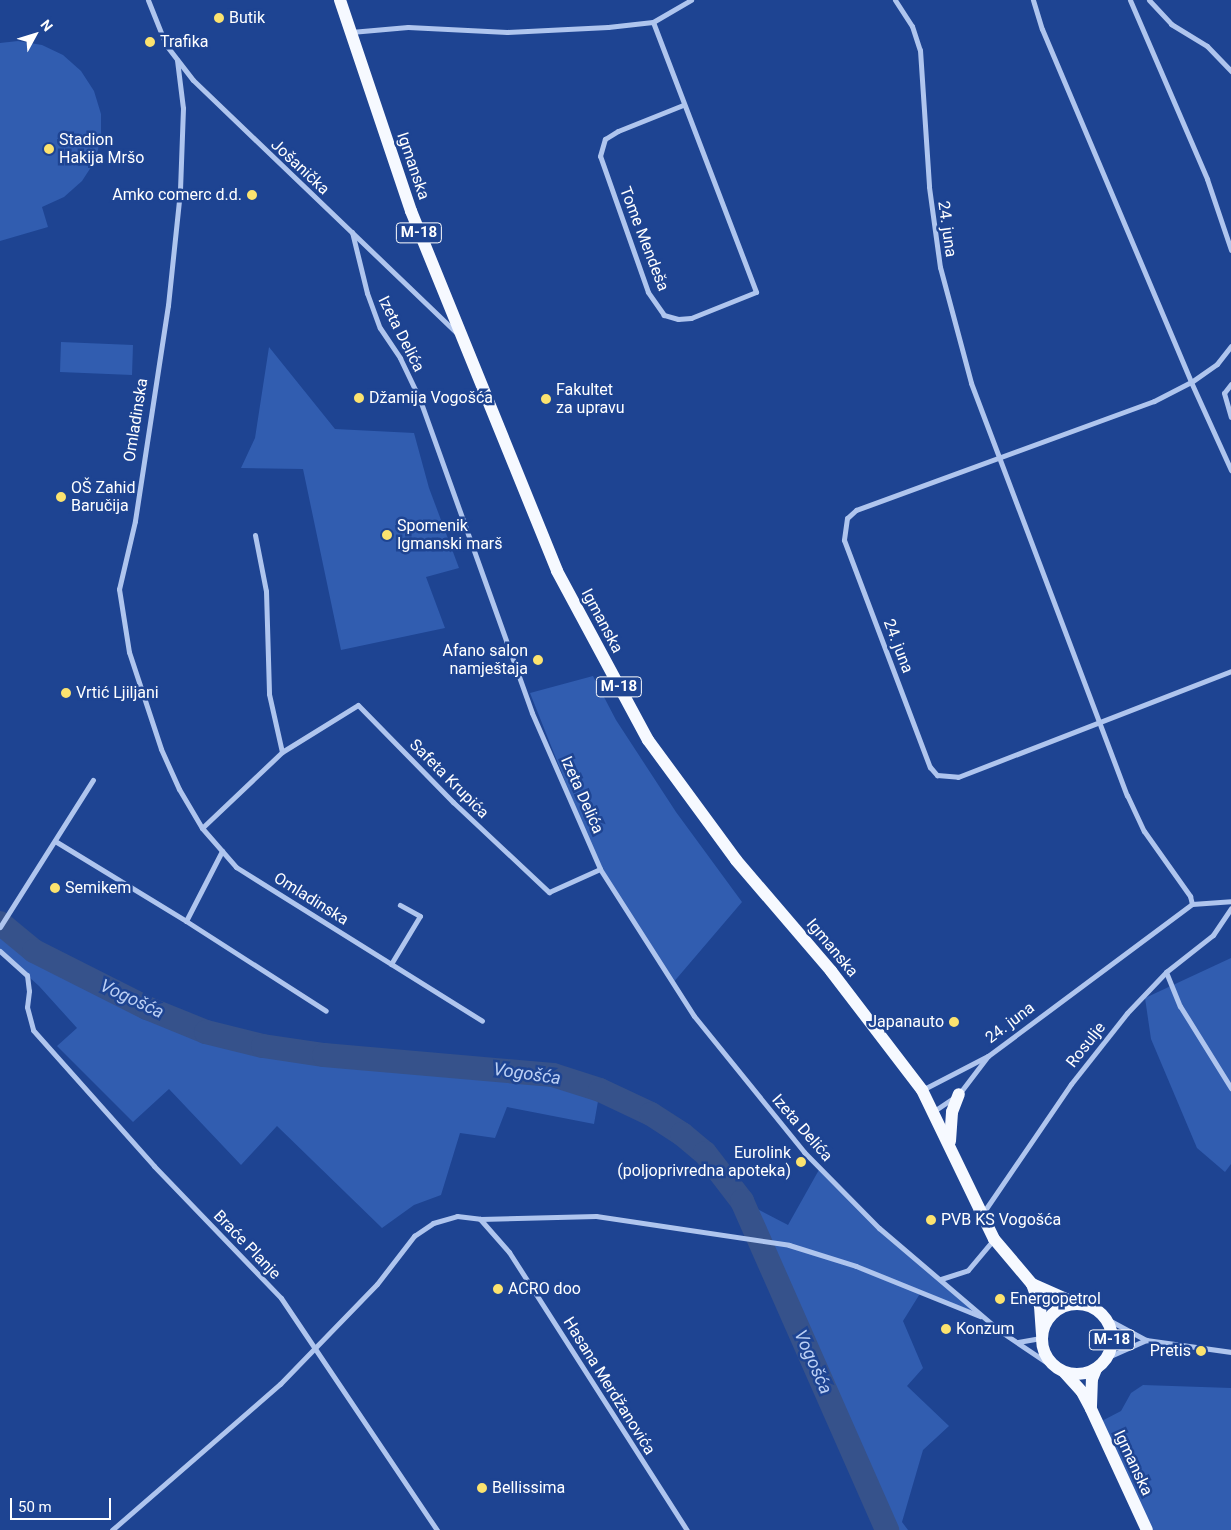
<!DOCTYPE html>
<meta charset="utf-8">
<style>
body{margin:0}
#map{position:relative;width:1231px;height:1530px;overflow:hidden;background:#1e4492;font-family:Roboto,sans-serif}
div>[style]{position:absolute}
.green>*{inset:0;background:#315db0}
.river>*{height:24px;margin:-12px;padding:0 12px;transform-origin:12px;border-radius:12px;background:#36528b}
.street>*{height:5px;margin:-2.5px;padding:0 2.5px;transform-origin:2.5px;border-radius:2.5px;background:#afc5ee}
.primary>*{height:12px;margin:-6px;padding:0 6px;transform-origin:6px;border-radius:6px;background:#f6f9ff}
.primary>.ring{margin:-6px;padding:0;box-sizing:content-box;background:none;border:12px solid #f6f9ff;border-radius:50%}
.dots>*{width:14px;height:14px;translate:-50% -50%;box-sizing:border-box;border:2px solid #1e4492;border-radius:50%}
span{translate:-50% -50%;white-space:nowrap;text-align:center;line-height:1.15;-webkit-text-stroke:5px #1e4492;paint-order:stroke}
.shield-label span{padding:1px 4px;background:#1e4492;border:1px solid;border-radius:4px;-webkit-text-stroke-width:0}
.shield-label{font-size:15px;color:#fff;font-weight:700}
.poi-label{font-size:16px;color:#fff}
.left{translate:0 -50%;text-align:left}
.right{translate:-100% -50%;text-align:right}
.street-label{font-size:16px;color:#fff}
.water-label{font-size:18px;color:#bcd0f5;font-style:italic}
.north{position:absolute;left:10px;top:10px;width:50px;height:50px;-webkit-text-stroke:4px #1e4492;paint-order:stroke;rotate:51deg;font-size:14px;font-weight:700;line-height:20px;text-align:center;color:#fff}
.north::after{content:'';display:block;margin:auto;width:18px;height:22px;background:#fff;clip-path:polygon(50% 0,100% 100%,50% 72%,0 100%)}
.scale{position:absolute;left:10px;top:1498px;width:101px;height:22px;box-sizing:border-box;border:2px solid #fff;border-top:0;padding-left:6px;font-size:15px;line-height:18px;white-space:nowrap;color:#fff;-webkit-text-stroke:4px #1e4492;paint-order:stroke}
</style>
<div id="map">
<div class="green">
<div style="clip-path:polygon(18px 41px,42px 45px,63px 55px,81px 71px,94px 91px,101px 114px,101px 138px,95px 161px,82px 181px,64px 197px,42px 207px,48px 227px,0 241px,0 43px)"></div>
<div style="clip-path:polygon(61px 342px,133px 345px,132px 375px,60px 372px)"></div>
<div style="clip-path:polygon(269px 347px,335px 429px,414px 433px,429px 488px,459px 568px,426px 577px,445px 628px,341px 650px,303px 469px,241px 468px,255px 438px)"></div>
<div style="clip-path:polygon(593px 676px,616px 720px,676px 812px,742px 902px,672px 984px,600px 869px,530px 693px)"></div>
<div style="clip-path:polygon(0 923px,34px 951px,147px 1008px,206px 1032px,263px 1046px,324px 1055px,553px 1075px,600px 1090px,594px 1124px,507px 1107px,495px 1138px,460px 1133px,441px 1195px,414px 1205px,382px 1228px,277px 1126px,241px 1165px,169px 1089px,133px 1122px,57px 1046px,77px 1028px,39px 986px,0 951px)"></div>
<div style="clip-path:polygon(1231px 958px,1231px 1164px,1225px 1172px,1197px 1148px,1151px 1039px,1145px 998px)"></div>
<div style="clip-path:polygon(820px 1168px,879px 1228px,978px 1313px,921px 1292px,903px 1321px,923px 1368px,907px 1386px,949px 1426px,923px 1450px,902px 1522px,908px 1530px,887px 1530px,742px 1201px,788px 1225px)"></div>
<div style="clip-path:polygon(1143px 1385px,1231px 1388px,1231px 1530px,1146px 1530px,1096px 1424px,1121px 1411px,1131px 1393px)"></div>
</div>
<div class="river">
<div style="left:0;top:923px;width:44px;rotate:39.5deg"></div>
<div style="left:34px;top:951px;width:127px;rotate:26.8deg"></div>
<div style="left:147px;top:1008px;width:64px;rotate:22.1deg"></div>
<div style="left:206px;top:1032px;width:59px;rotate:13.8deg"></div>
<div style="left:263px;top:1046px;width:62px;rotate:8.4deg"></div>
<div style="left:324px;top:1055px;width:230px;rotate:5deg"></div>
<div style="left:553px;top:1075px;width:49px;rotate:17.7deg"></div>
<div style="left:600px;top:1090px;width:56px;rotate:25.2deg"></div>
<div style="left:651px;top:1114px;width:37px;rotate:33deg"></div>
<div style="left:682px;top:1134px;width:30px;rotate:40deg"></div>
<div style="left:705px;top:1153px;width:61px;rotate:52.4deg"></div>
<div style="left:742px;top:1201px;width:360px;rotate:66.2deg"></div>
</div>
<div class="street">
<div style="left:148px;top:0;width:48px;rotate:68.2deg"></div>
<div style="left:166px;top:45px;width:44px;rotate:52.4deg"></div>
<div style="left:193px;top:80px;width:364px;rotate:43.8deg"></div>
<div style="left:895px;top:0;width:31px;rotate:57deg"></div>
<div style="left:912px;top:26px;width:25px;rotate:72deg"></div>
<div style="left:920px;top:50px;width:137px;rotate:86.2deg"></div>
<div style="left:929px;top:187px;width:81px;rotate:82.2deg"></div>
<div style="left:940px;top:267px;width:120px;rotate:75deg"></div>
<div style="left:971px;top:383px;width:441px;rotate:69.3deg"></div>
<div style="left:1127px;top:795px;width:40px;rotate:65deg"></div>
<div style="left:1144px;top:831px;width:80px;rotate:54.7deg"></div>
<div style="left:1190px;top:896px;width:8px;rotate:76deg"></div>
<div style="left:1033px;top:0;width:30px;rotate:73deg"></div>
<div style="left:1042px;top:29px;width:383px;rotate:67.1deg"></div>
<div style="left:1191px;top:382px;width:42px;rotate:152.8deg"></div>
<div style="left:1154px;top:401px;width:317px;rotate:159.9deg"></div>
<div style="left:856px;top:510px;width:12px;rotate:138deg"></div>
<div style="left:847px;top:518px;width:22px;rotate:98deg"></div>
<div style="left:844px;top:540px;width:243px;rotate:69.3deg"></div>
<div style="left:930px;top:767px;width:11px;rotate:49deg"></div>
<div style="left:937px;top:775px;width:21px;rotate:5deg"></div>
<div style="left:958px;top:777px;width:293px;rotate:-21.2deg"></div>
<div style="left:1130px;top:0;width:195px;rotate:66.7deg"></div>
<div style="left:1207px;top:179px;width:75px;rotate:71.3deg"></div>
<div style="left:1149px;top:0;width:33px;rotate:47deg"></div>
<div style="left:1171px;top:24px;width:42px;rotate:31.4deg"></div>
<div style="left:1207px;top:46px;width:35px;rotate:46deg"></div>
<div style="left:653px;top:22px;width:289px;rotate:69.1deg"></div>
<div style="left:756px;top:292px;width:70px;rotate:158.2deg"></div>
<div style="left:691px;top:318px;width:13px;rotate:176deg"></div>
<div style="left:678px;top:319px;width:15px;rotate:-164deg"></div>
<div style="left:664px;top:315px;width:28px;rotate:-125deg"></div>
<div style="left:648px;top:292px;width:144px;rotate:-109.4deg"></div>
<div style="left:600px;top:156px;width:18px;rotate:-74deg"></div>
<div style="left:605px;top:139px;width:15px;rotate:-32deg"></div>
<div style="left:618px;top:131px;width:70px;rotate:-21.8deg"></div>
<div style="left:351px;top:32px;width:57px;rotate:-5deg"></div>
<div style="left:408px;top:27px;width:99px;rotate:2.9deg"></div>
<div style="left:507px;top:32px;width:101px;rotate:-2.8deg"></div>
<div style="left:608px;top:27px;width:45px;rotate:-6.3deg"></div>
<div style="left:653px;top:22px;width:44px;rotate:-30.1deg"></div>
<div style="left:177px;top:60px;width:48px;rotate:82.9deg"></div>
<div style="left:183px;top:108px;width:83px;rotate:92.1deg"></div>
<div style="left:180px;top:191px;width:115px;rotate:96deg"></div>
<div style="left:168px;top:305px;width:219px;rotate:98.7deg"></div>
<div style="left:135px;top:521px;width:70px;rotate:103.2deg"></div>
<div style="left:119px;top:589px;width:64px;rotate:81deg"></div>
<div style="left:129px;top:652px;width:102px;rotate:71.7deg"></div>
<div style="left:161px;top:749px;width:44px;rotate:65.8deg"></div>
<div style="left:179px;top:789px;width:45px;rotate:59.5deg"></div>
<div style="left:202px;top:828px;width:52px;rotate:48.9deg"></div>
<div style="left:236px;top:867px;width:290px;rotate:32deg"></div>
<div style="left:352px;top:232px;width:63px;rotate:76.2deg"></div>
<div style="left:367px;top:293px;width:37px;rotate:70deg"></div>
<div style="left:380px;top:328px;width:36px;rotate:56deg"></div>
<div style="left:400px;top:358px;width:47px;rotate:64.5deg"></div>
<div style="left:420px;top:400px;width:332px;rotate:70.3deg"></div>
<div style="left:532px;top:713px;width:170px;rotate:66.4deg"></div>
<div style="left:600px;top:869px;width:174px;rotate:57.4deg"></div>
<div style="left:694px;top:1016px;width:175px;rotate:51deg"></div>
<div style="left:804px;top:1152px;width:107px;rotate:45.4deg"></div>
<div style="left:879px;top:1228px;width:159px;rotate:40.4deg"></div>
<div style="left:1000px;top:1331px;width:66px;rotate:33.9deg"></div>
<div style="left:1231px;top:346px;width:23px;rotate:128deg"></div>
<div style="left:1217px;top:364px;width:32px;rotate:145deg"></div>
<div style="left:1191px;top:382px;width:97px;rotate:65.6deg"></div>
<div style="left:1231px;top:384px;width:11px;rotate:128deg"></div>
<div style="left:1224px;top:393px;width:25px;rotate:74deg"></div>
<div style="left:255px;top:535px;width:57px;rotate:78.9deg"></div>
<div style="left:266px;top:591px;width:103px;rotate:88.3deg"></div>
<div style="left:269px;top:694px;width:59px;rotate:77.4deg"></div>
<div style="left:202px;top:828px;width:110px;rotate:-43.5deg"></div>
<div style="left:282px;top:752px;width:89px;rotate:-31.7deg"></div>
<div style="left:358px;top:705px;width:136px;rotate:45.6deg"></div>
<div style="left:453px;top:802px;width:132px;rotate:43.2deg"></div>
<div style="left:549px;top:892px;width:56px;rotate:-24.3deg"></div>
<div style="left:55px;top:841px;width:153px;rotate:31.4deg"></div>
<div style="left:186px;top:921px;width:79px;rotate:-62.8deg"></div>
<div style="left:186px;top:921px;width:166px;rotate:32.7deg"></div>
<div style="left:0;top:927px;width:174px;rotate:-57.7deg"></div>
<div style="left:0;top:951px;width:36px;rotate:42deg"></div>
<div style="left:27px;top:975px;width:16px;rotate:83deg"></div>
<div style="left:29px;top:991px;width:16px;rotate:97deg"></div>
<div style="left:27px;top:1007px;width:24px;rotate:75deg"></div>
<div style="left:33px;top:1030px;width:182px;rotate:48.3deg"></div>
<div style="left:154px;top:1166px;width:183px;rotate:46.1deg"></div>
<div style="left:281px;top:1298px;width:280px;rotate:56.1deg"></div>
<div style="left:391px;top:964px;width:56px;rotate:-58.9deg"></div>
<div style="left:420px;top:916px;width:23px;rotate:-151deg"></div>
<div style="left:1166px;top:972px;width:37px;rotate:68deg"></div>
<div style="left:1180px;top:1006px;width:97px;rotate:58.1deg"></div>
<div style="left:922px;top:1090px;width:74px;rotate:-27.3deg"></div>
<div style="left:988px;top:1056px;width:254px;rotate:-36.7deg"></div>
<div style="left:1192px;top:904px;width:39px;rotate:-4deg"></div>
<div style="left:934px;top:1111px;width:30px;rotate:-34deg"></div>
<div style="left:959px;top:1094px;width:48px;rotate:-52.7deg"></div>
<div style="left:983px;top:1213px;width:156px;rotate:-55.7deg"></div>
<div style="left:1071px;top:1084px;width:90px;rotate:-51.7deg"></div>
<div style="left:1127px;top:1013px;width:57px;rotate:-46.4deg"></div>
<div style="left:1166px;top:972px;width:60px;rotate:-38.2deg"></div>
<div style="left:1213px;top:935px;width:32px;rotate:-56deg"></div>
<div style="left:480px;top:1219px;width:116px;rotate:-1.5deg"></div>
<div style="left:596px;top:1216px;width:195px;rotate:8.5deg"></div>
<div style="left:789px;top:1245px;width:70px;rotate:17.4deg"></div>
<div style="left:856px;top:1266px;width:134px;rotate:22deg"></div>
<div style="left:941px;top:1279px;width:28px;rotate:-18deg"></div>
<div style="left:968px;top:1270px;width:40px;rotate:-50deg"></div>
<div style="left:1105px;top:1318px;width:47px;rotate:28.2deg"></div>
<div style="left:1018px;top:1342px;width:23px;rotate:-10deg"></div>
<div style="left:1108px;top:1357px;width:42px;rotate:-24.1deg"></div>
<div style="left:1146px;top:1340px;width:86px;rotate:8deg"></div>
<div style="left:112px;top:1530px;width:223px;rotate:-41deg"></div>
<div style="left:280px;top:1384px;width:139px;rotate:-45.9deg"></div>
<div style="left:377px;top:1284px;width:61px;rotate:-52.4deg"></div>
<div style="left:414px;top:1236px;width:23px;rotate:-34deg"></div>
<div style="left:433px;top:1223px;width:25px;rotate:-16deg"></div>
<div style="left:457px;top:1216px;width:23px;rotate:7deg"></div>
<div style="left:480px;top:1219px;width:44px;rotate:48.7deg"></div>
<div style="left:509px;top:1252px;width:330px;rotate:57.4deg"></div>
</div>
<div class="primary">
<div style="left:340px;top:0;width:223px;rotate:71.4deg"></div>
<div style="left:411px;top:211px;width:388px;rotate:67.9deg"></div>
<div style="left:557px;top:571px;width:192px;rotate:61.7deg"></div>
<div style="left:648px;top:740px;width:149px;rotate:53.7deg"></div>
<div style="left:736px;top:860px;width:146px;rotate:49.4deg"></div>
<div style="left:831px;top:971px;width:150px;rotate:52.6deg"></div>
<div style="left:922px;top:1090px;width:165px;rotate:64.2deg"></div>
<div style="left:994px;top:1239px;width:59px;rotate:49.8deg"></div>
<div style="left:1032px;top:1284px;width:23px;rotate:70deg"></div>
<div style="left:1040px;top:1306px;width:28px;rotate:86deg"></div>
<div style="left:950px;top:1141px;width:29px;rotate:-86deg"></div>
<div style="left:952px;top:1112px;width:19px;rotate:-69deg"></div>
<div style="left:1032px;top:1284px;width:47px;rotate:23.8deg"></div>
<div class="ring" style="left:1042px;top:1304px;width:58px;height:58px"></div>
<div style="left:1065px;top:1373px;width:25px;rotate:48deg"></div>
<div style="left:1082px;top:1392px;width:19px;rotate:62deg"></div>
<div style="left:1091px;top:1409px;width:133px;rotate:65.2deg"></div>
<div style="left:1091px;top:1406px;width:27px;rotate:-88deg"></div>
<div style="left:1092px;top:1379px;width:11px;rotate:-68deg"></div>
</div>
<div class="dots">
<div style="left:219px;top:18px;background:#fce36f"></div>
<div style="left:150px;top:42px;background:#fce36f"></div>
<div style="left:49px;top:149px;background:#fce36f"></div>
<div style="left:252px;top:195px;background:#fce36f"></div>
<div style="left:359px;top:398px;background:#fce36f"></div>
<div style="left:546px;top:399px;background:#fce36f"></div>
<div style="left:61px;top:497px;background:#fce36f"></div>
<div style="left:387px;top:535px;background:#fce36f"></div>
<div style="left:538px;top:660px;background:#fce36f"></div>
<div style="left:66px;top:693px;background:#fce36f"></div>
<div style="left:55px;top:888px;background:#fce36f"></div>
<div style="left:954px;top:1022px;background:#fce36f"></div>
<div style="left:801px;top:1162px;background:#fce36f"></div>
<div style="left:931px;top:1220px;background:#fce36f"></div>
<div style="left:498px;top:1289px;background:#fce36f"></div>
<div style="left:1000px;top:1299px;background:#fce36f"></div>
<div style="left:946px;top:1329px;background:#fce36f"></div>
<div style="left:1201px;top:1351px;background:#fce36f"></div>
<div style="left:482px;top:1488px;background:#fce36f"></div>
</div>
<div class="shield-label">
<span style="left:419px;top:233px">M-18</span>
<span style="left:619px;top:687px">M-18</span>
<span style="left:1112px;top:1340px">M-18</span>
</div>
<div class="poi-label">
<span class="left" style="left:229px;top:18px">Butik</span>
<span class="left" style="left:160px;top:42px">Trafika</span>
<span class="left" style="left:59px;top:149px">Stadion<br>Hakija Mršo</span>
<span class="right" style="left:242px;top:195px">Amko comerc d.d.</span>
<span class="left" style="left:556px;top:399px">Fakultet<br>za upravu</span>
<span class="left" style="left:369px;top:398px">Džamija Vogošća</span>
<span class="left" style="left:71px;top:497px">OŠ Zahid<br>Baručija</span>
<span class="left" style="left:397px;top:535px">Spomenik<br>Igmanski marš</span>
<span class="right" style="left:528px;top:660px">Afano salon<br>namještaja</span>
<span class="left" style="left:76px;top:693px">Vrtić Ljiljani</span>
<span class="left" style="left:65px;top:888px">Semikem</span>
<span class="right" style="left:944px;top:1022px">Japanauto</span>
<span class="right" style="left:791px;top:1162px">Eurolink<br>(poljoprivredna apoteka)</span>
<span class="left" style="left:941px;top:1220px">PVB KS Vogošća</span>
<span class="left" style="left:508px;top:1289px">ACRO doo</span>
<span class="left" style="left:1010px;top:1299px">Energopetrol</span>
<span class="left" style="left:956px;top:1329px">Konzum</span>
<span class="right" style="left:1191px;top:1351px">Pretis</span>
<span class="left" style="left:492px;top:1488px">Bellissima</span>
</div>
<div class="street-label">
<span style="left:413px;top:166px;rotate:71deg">Igmanska</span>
<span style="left:300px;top:167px;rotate:43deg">Jošanička</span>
<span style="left:947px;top:229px;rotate:82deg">24. juna</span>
<span style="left:644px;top:239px;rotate:69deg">Tome Mendeša</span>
<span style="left:401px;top:334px;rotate:63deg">Izeta Delića</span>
<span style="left:136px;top:420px;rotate:-81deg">Omladinska</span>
<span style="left:602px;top:621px;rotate:62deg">Igmanska</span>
<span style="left:898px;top:646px;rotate:69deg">24. juna</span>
<span style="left:449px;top:779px;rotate:45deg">Safeta Krupića</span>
<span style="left:582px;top:795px;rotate:66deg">Izeta Delića</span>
<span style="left:311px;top:899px;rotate:32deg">Omladinska</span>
<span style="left:832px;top:948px;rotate:50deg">Igmanska</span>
<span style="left:1010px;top:1023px;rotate:-37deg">24. juna</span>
<span style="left:1086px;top:1045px;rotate:-52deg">Rosulje</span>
<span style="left:802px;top:1128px;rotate:49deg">Izeta Delića</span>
<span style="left:247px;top:1245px;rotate:46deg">Braće Planje</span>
<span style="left:609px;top:1386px;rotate:58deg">Hasana Merdžanovića</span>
<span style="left:1133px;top:1463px;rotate:65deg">Igmanska</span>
</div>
<div class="water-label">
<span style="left:132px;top:999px;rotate:25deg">Vogošća</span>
<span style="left:527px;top:1074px;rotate:8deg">Vogošća</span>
<span style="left:813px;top:1362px;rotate:66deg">Vogošća</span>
</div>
<div class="north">N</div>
<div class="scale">50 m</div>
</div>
